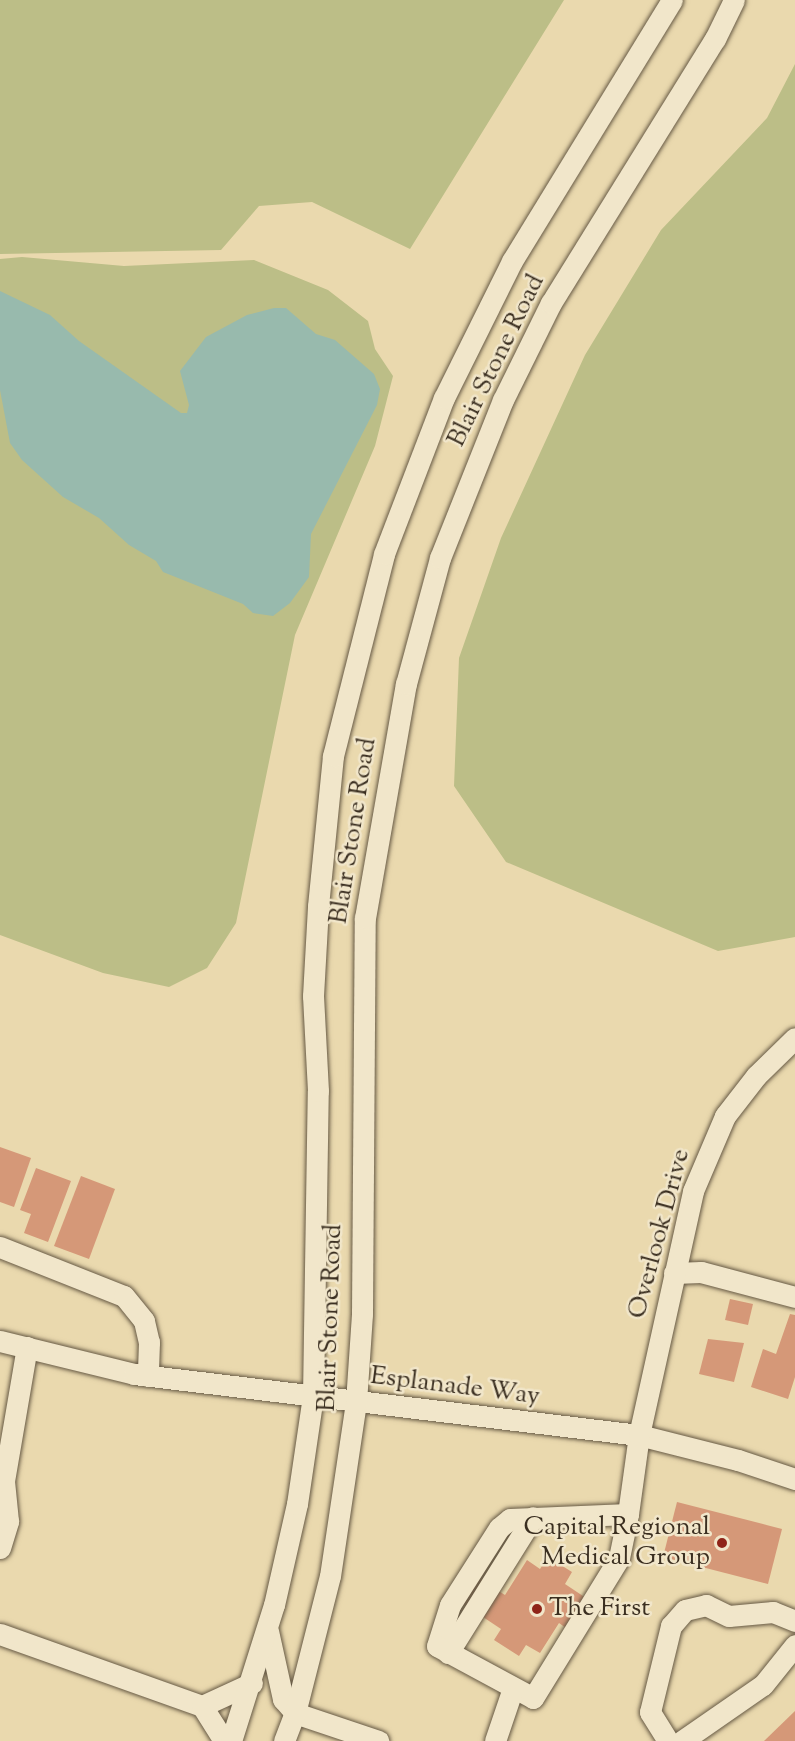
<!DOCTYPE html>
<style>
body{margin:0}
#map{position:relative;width:795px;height:1741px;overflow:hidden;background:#ead9ae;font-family:"Sorts Mill Goudy",serif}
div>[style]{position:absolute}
.green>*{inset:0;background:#bcbe87}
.water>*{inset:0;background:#98baad}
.building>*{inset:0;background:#d59878}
.roads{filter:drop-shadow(0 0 2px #665944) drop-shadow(0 0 2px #665944)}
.minor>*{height:21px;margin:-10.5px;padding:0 10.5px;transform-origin:10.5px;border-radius:10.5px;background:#f1e6ca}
.dots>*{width:16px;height:16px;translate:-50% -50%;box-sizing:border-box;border:3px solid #f1e6ca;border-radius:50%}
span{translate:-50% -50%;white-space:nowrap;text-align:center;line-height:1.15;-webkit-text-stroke:5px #f1e6ca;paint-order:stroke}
.street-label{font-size:26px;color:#3a2e20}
.poi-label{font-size:26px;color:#3a2e20}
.right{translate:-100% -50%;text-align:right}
.left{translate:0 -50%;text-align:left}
</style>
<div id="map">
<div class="green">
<div style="clip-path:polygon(0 0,564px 0,410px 249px,312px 202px,259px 206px,221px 250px,0 254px)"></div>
<div style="clip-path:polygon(795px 64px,795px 937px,718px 951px,506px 862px,454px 786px,459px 658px,501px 538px,585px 355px,661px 230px,767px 118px)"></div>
<div style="clip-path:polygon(22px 257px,124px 266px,254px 260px,328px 290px,368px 321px,375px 349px,393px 376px,375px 446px,295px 635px,236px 923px,207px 968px,169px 987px,103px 973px,0 935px,0 259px)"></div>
</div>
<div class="water">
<div style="clip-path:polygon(0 291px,50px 315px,79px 341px,181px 413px,187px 413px,189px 405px,180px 371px,206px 337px,247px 315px,274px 308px,286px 308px,316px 334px,335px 340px,374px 374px,380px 389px,377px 405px,311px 534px,309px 577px,290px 603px,273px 616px,253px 613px,243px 604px,163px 572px,156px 561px,129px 545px,99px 518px,63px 497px,22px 460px,10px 443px,0 390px)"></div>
</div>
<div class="building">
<div style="clip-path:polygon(0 1147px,31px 1158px,14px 1207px,0 1202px)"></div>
<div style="clip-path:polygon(36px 1168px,71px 1181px,48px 1242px,24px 1233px,31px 1214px,20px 1210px)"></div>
<div style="clip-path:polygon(81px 1176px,115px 1189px,89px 1259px,54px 1246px)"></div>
<div style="clip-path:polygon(730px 1299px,753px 1304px,748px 1325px,725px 1320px)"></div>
<div style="clip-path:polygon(790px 1314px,795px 1315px,795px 1377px,788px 1399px,751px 1387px,763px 1349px,776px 1354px)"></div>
<div style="clip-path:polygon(708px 1339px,744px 1343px,734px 1382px,699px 1374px)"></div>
<div style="clip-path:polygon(677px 1502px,782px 1529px,768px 1584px,663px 1557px)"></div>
<div style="clip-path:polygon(548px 1557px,572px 1572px,565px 1584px,586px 1598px,566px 1628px,559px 1623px,540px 1653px,526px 1645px,519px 1656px,494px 1640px,501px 1629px,462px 1603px,478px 1578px,505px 1595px,527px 1560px,540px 1569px)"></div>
<div style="clip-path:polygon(795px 1711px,795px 1741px,764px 1741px)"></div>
</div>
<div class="roads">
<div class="minor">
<div style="left:0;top:1247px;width:133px;rotate:21.6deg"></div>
<div style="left:124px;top:1296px;width:32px;rotate:51deg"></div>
<div style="left:144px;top:1321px;width:22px;rotate:77deg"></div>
<div style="left:149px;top:1342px;width:34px;rotate:92deg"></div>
<div style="left:674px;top:1273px;width:27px;rotate:-2deg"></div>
<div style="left:701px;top:1272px;width:97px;rotate:14.9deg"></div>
<div style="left:0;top:1341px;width:138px;rotate:13.8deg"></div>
<div style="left:134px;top:1374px;width:509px;rotate:6.89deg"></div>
<div style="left:639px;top:1435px;width:102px;rotate:14.2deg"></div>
<div style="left:738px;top:1460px;width:60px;rotate:18.4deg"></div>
<div style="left:628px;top:1514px;width:118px;rotate:177.6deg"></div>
<div style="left:510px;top:1519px;width:14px;rotate:141deg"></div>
<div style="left:499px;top:1528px;width:91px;rotate:122.5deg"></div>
<div style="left:450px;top:1605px;width:43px;rotate:107.6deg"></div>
<div style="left:437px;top:1646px;width:109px;rotate:28.4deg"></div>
<div style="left:533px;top:1698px;width:164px;rotate:-58.4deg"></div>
<div style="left:619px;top:1558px;width:45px;rotate:-78.4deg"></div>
<div style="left:628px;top:1514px;width:80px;rotate:-82.1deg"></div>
<div style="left:639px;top:1435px;width:250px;rotate:-77.5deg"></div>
<div style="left:693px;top:1191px;width:82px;rotate:-66.9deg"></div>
<div style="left:725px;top:1116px;width:51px;rotate:-52.2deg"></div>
<div style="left:756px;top:1076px;width:54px;rotate:-44.3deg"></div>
<div style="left:0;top:1548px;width:28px;rotate:-73deg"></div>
<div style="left:8px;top:1521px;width:40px;rotate:-95.7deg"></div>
<div style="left:4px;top:1481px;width:136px;rotate:-80.3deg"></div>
<div style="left:268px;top:1631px;width:70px;rotate:77.6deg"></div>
<div style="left:283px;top:1699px;width:18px;rotate:49deg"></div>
<div style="left:295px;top:1713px;width:88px;rotate:18.6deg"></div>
<div style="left:0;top:1634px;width:214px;rotate:19.6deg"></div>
<div style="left:202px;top:1706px;width:41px;rotate:57.8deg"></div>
<div style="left:448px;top:1653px;width:160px;rotate:-58deg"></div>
<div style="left:202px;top:1706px;width:55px;rotate:-24.7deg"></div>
<div style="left:231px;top:1741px;width:143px;rotate:-72.5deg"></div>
<div style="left:274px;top:1605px;width:104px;rotate:-77.2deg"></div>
<div style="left:297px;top:1504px;width:109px;rotate:-81.6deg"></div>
<div style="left:313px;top:1396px;width:305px;rotate:-89.1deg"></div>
<div style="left:318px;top:1091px;width:95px;rotate:-93deg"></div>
<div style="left:313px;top:996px;width:90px;rotate:-86.8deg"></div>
<div style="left:318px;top:906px;width:151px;rotate:-84.3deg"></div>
<div style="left:333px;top:756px;width:208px;rotate:-75.8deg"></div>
<div style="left:384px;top:554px;width:167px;rotate:-69deg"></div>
<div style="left:444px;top:398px;width:153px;rotate:-63.6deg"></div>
<div style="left:512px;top:261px;width:306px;rotate:-58.5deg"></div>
<div style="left:284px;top:1741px;width:30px;rotate:-69deg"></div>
<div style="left:295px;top:1713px;width:141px;rotate:-75.7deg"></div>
<div style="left:330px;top:1576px;width:176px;rotate:-81.5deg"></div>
<div style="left:356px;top:1402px;width:88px;rotate:-86.1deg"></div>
<div style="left:362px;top:1314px;width:396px;rotate:-89.6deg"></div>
<div style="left:365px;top:918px;width:238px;rotate:-80.1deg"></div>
<div style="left:406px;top:684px;width:131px;rotate:-74.9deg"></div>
<div style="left:440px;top:558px;width:170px;rotate:-68.3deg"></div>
<div style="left:503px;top:400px;width:108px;rotate:-63.7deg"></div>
<div style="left:551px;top:303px;width:311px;rotate:-58.2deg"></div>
<div style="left:715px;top:39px;width:43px;rotate:-64deg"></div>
<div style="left:495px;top:1741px;width:56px;rotate:-71.2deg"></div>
<div style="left:668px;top:1741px;width:34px;rotate:-122deg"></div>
<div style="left:650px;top:1712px;width:89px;rotate:-76.3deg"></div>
<div style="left:671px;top:1626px;width:21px;rotate:-49deg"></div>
<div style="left:685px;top:1610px;width:22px;rotate:-13deg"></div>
<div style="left:706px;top:1605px;width:25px;rotate:26deg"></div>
<div style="left:729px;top:1616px;width:44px;rotate:-5.2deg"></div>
<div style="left:773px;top:1612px;width:24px;rotate:22deg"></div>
<div style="left:682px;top:1741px;width:98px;rotate:-34.7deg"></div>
<div style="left:763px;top:1685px;width:51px;rotate:-51.3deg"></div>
</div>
</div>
<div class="dots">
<div style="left:722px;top:1543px;background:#8f2418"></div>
<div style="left:537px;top:1609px;background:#8f2418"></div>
</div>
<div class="street-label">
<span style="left:497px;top:361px;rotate:-64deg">Blair Stone Road</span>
<span style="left:354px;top:831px;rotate:-81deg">Blair Stone Road</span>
<span style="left:660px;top:1234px;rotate:-75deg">Overlook Drive</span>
<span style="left:331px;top:1318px;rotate:-88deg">Blair Stone Road</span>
<span style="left:455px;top:1387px;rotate:7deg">Esplanade Way</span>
</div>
<div class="poi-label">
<span class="right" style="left:710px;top:1543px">Capital Regional<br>Medical Group</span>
<span class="left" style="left:549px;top:1609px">The First</span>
</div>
</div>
